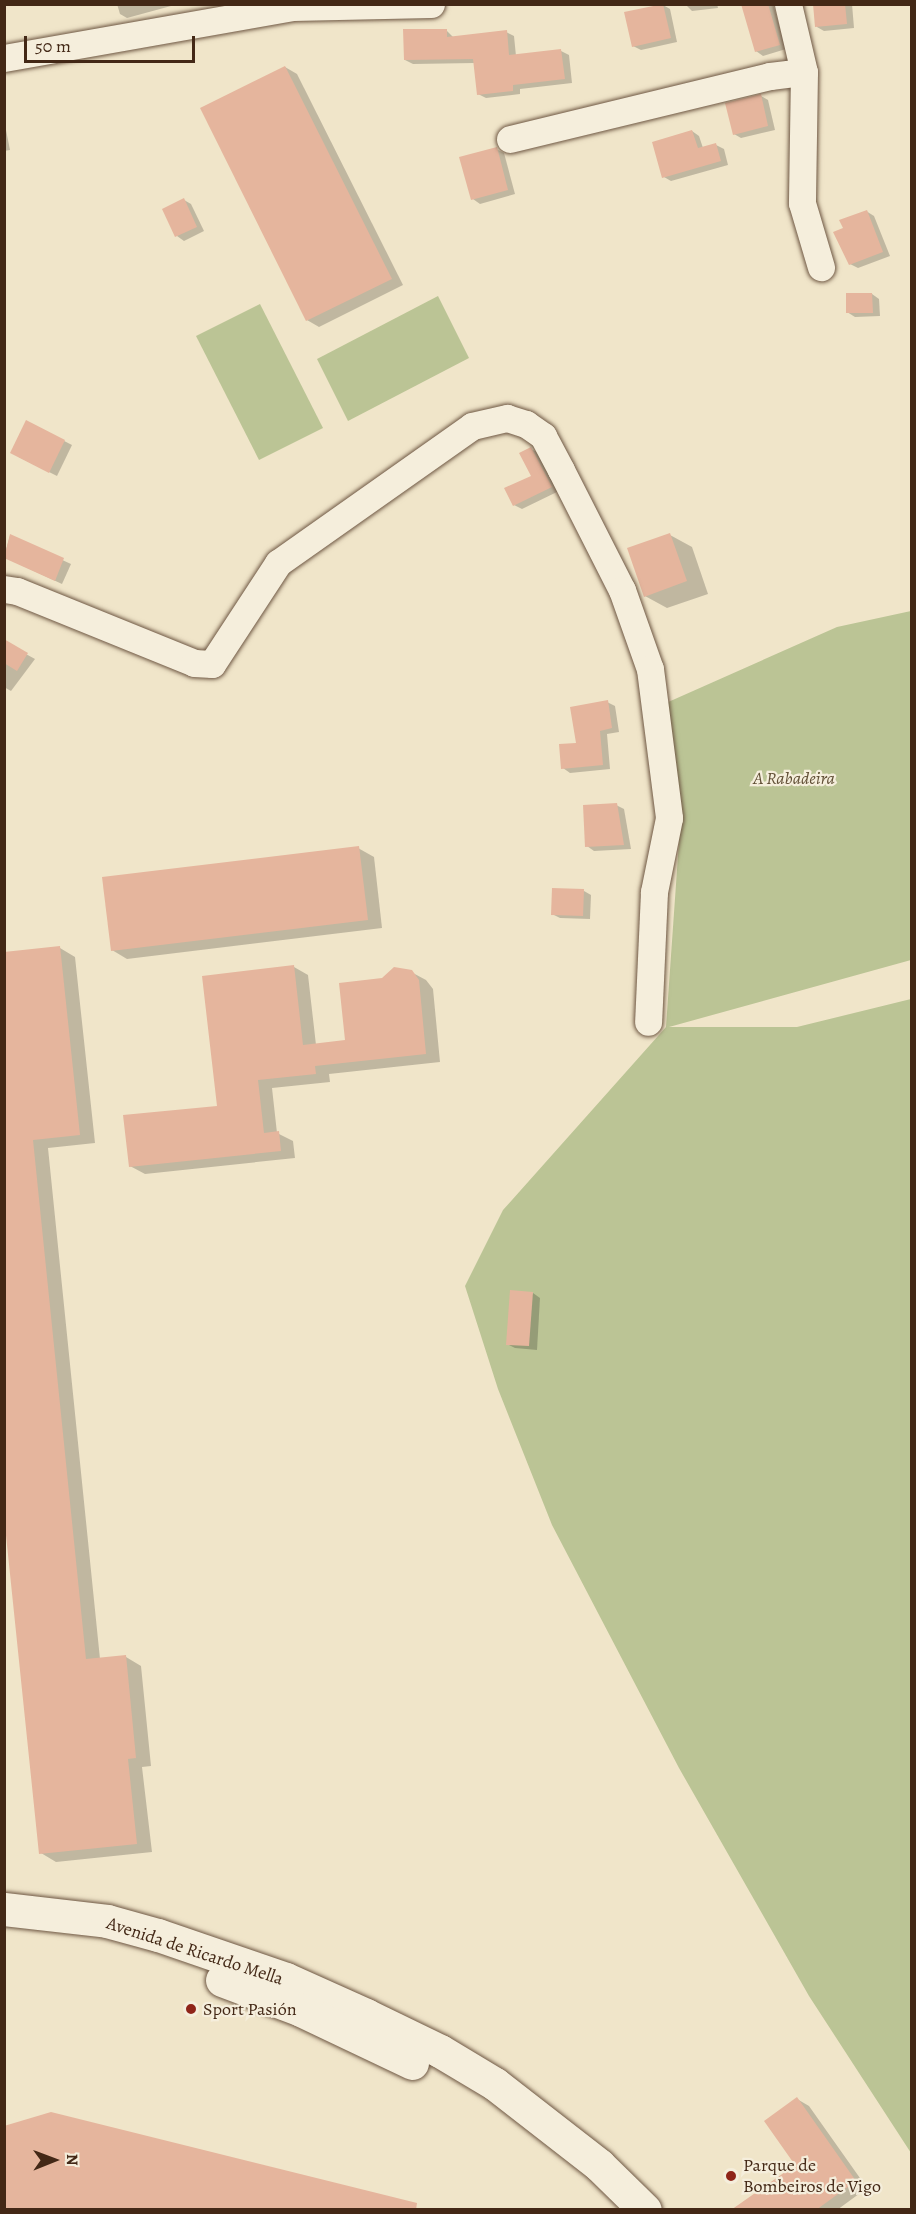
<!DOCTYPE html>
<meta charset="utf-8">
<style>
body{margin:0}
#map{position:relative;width:916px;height:2214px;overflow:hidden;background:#f0e5c9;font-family:Alegreya,serif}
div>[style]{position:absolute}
.green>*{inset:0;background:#bbc495}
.shadow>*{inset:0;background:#0003}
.building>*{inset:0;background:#e5b59d}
.roads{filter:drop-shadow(0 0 2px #6e5743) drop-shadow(0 0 2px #6e5743)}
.minor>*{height:27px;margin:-13.5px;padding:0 13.5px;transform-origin:13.5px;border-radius:13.5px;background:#f5eedc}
.secondary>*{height:33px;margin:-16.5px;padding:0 16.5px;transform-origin:16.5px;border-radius:16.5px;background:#f5eedc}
.dots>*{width:16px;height:16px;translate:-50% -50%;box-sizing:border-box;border:3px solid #f5eedc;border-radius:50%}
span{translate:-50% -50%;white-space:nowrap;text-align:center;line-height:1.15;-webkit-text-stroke:4.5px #f5eedc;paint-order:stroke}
.park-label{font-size:18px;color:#614f36;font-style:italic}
.street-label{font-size:18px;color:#432816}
.poi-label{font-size:18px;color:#432816}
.left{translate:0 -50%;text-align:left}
.frame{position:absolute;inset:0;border:6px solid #432816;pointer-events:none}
.north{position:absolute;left:24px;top:2130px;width:60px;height:60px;-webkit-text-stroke:4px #f5eedc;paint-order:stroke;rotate:89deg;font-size:16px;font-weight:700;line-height:24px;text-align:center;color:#432816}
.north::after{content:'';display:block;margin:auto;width:21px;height:27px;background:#432816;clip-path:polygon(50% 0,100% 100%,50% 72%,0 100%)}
.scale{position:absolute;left:24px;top:36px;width:171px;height:27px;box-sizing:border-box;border:3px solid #432816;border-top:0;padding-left:8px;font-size:18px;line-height:21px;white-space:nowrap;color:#432816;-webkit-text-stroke:4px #f5eedc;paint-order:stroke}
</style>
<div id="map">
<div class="green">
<div style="clip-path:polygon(438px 296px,469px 358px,348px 421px,317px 359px)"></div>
<div style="clip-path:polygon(260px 304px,323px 428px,259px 460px,196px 336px)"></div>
<div style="clip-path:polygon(911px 611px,911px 960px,669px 1027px,797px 1027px,911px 999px,911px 2153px,809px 1996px,679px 1768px,552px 1525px,498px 1389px,465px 1286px,503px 1210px,666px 1027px,680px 827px,666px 703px,837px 627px)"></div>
</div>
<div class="shadow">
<div style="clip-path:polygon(117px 4px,170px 4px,171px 6px,127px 18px,120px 14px)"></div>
<div style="clip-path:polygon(685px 4px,717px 4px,718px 8px,692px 11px)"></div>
<div style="clip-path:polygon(742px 4px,773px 4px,786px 49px,763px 56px,756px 51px)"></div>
<div style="clip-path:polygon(815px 4px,852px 4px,854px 28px,824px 31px,817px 27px)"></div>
<div style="clip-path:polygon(663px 5px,670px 9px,677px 42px,641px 50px,633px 46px)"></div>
<div style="clip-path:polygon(446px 30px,454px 38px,506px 32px,514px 36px,516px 56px,561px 51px,569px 55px,572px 83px,520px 89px,520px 94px,486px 98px,478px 94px,475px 63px,413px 64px,405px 60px)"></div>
<div style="clip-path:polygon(285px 67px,297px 74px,403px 285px,319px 327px,307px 320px)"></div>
<div style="clip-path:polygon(761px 96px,768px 100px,775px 130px,741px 138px,734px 134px)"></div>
<div style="clip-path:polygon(4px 120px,10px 150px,4px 151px)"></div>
<div style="clip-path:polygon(692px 131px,699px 136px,703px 148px,716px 145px,724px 149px,728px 165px,671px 181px,664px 177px)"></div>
<div style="clip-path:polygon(496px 149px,504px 153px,515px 194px,480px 204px,473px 199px)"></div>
<div style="clip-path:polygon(184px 200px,191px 204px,204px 231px,184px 241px,177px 236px)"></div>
<div style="clip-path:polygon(866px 211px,874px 216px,890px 256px,858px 268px,850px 264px)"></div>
<div style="clip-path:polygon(872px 294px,879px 299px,880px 316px,855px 317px,847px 312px)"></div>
<div style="clip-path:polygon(27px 422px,72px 445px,57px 476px,19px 457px)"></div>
<div style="clip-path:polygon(531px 449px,539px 453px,559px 491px,522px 509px,514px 505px,533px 477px)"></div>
<div style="clip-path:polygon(670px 535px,692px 547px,708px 594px,667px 608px,645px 596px)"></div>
<div style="clip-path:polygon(10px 536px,71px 564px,62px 584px,4px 557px)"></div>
<div style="clip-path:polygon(4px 642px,35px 659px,11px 691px,4px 687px)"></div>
<div style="clip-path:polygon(607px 702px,615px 706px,619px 732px,607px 734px,610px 769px,570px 773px,563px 768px)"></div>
<div style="clip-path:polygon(616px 805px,624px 809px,631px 849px,594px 851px,587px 846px)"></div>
<div style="clip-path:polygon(358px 848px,374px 857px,382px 928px,127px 959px,112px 950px)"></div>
<div style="clip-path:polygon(584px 891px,591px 895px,590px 919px,560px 918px,552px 914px)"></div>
<div style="clip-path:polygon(60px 948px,75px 957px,95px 1143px,48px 1148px,100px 1659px,126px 1657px,141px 1666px,151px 1766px,142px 1767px,152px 1852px,56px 1862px,41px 1853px,4px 954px)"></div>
<div style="clip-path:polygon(294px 967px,308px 975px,316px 1045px,347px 1042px,383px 980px,411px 972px,426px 980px,433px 989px,440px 1062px,329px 1074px,330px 1082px,272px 1088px,277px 1133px,293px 1141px,295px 1158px,145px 1174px,130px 1166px,218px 1107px)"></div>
<div style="clip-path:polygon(533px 1293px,540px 1298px,537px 1350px,515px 1348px,507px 1344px)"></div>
<div style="clip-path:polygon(797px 2099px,809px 2106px,867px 2188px,837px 2210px,733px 2210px,797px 2166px)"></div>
</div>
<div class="building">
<div style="clip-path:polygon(663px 4px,671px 38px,632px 47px,624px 12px)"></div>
<div style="clip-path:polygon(741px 4px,768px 4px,780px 45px,755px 52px)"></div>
<div style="clip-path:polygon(813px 4px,845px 4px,847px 24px,815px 27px)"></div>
<div style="clip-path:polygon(403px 29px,447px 29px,447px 37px,507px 30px,509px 55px,561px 49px,565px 79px,513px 85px,513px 91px,477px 95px,473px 59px,404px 60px)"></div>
<div style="clip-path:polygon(285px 66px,392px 279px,306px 321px,200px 108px)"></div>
<div style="clip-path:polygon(761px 94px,768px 126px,733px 135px,725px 103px)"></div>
<div style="clip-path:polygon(692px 130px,698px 148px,716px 143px,721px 161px,662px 178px,652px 142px)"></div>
<div style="clip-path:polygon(497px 147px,508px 190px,471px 200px,459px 157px)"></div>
<div style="clip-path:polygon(184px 198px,197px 227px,175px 237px,162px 209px)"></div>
<div style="clip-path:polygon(867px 210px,883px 252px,849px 265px,833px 232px,843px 228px,839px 220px)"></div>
<div style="clip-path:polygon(846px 293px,872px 293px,873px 313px,846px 313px)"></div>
<div style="clip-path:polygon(26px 420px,65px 440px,49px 473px,10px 453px)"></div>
<div style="clip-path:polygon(531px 447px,552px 487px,513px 506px,504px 488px,531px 476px,519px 453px)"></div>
<div style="clip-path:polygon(670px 533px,687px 581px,644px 597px,627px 548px)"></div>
<div style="clip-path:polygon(10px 534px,64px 558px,55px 581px,4px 558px)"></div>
<div style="clip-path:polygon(4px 639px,28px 653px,17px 671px,4px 663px)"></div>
<div style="clip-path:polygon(608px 700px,612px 728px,600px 731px,603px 765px,561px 769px,559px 744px,576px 743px,570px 707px)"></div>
<div style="clip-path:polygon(617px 803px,624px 845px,585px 847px,583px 805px)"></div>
<div style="clip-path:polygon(359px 846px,368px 920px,111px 951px,102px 877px)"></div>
<div style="clip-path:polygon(552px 888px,584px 889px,583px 916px,551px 915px)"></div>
<div style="clip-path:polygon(60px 946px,80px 1135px,33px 1140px,86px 1659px,126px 1655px,136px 1758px,128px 1759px,137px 1844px,39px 1854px,4px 1516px,4px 952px)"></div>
<div style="clip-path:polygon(294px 965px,303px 1045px,345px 1040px,339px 983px,382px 978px,394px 967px,412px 970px,419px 980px,426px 1054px,315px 1066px,316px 1074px,258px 1080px,264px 1133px,279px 1131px,281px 1151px,129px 1167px,123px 1115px,217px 1106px,202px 976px)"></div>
<div style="clip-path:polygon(510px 1290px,533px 1292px,529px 1346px,506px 1345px)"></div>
<div style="clip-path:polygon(797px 2097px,856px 2181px,816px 2210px,731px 2210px,795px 2165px,764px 2121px)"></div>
<div style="clip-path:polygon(51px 2112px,417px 2203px,416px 2210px,4px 2210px,4px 2126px)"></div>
</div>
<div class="roads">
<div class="minor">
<div style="left:788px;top:4px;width:70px;rotate:76.8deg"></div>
<div style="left:804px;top:72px;width:131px;rotate:90.9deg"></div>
<div style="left:802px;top:203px;width:67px;rotate:73.5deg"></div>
<div style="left:4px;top:58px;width:292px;rotate:-10deg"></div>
<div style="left:292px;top:7px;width:139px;rotate:-1.2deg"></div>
<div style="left:510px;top:139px;width:268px;rotate:-13.6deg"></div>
<div style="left:770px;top:76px;width:34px;rotate:-7deg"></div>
<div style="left:4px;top:589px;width:13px;rotate:9deg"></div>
<div style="left:17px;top:591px;width:191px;rotate:22.1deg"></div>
<div style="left:194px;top:663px;width:18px;rotate:3deg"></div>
<div style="left:212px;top:664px;width:121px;rotate:-56.8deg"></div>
<div style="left:278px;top:563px;width:237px;rotate:-35.2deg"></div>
<div style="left:472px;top:426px;width:36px;rotate:-13deg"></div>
<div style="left:507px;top:418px;width:20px;rotate:18deg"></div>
<div style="left:526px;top:424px;width:21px;rotate:35deg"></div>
<div style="left:543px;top:436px;width:38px;rotate:62deg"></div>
<div style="left:561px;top:470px;width:135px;rotate:63.1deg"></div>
<div style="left:622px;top:590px;width:84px;rotate:70.5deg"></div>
<div style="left:650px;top:669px;width:150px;rotate:82.7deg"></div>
<div style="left:669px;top:818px;width:76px;rotate:101.5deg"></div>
<div style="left:654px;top:892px;width:130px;rotate:92.6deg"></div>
</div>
<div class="secondary">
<div style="left:4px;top:1909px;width:104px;rotate:6.6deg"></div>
<div style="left:107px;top:1921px;width:53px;rotate:15.4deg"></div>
<div style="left:158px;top:1935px;width:135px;rotate:19deg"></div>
<div style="left:286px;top:1979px;width:88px;rotate:24.2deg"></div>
<div style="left:366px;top:2015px;width:82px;rotate:25.9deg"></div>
<div style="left:440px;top:2051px;width:64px;rotate:31deg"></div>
<div style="left:495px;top:2084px;width:132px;rotate:37.9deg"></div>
<div style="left:599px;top:2165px;width:64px;rotate:44.4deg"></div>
<div style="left:222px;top:1980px;width:85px;rotate:20.8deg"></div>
<div style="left:301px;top:2010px;width:123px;rotate:25.5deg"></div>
</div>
</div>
<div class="dots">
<div style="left:191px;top:2009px;background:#8f2418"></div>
<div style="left:731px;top:2176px;background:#8f2418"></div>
</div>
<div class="park-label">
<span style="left:794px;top:778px">A Rabadeira</span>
</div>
<div class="street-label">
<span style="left:195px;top:1951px;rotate:18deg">Avenida de Ricardo Mella</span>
</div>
<div class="poi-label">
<span class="left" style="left:203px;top:2009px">Sport Pasión</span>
<span class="left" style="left:743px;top:2176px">Parque de<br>Bombeiros de Vigo</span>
</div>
<div class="frame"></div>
<div class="north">N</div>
<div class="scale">50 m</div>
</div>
